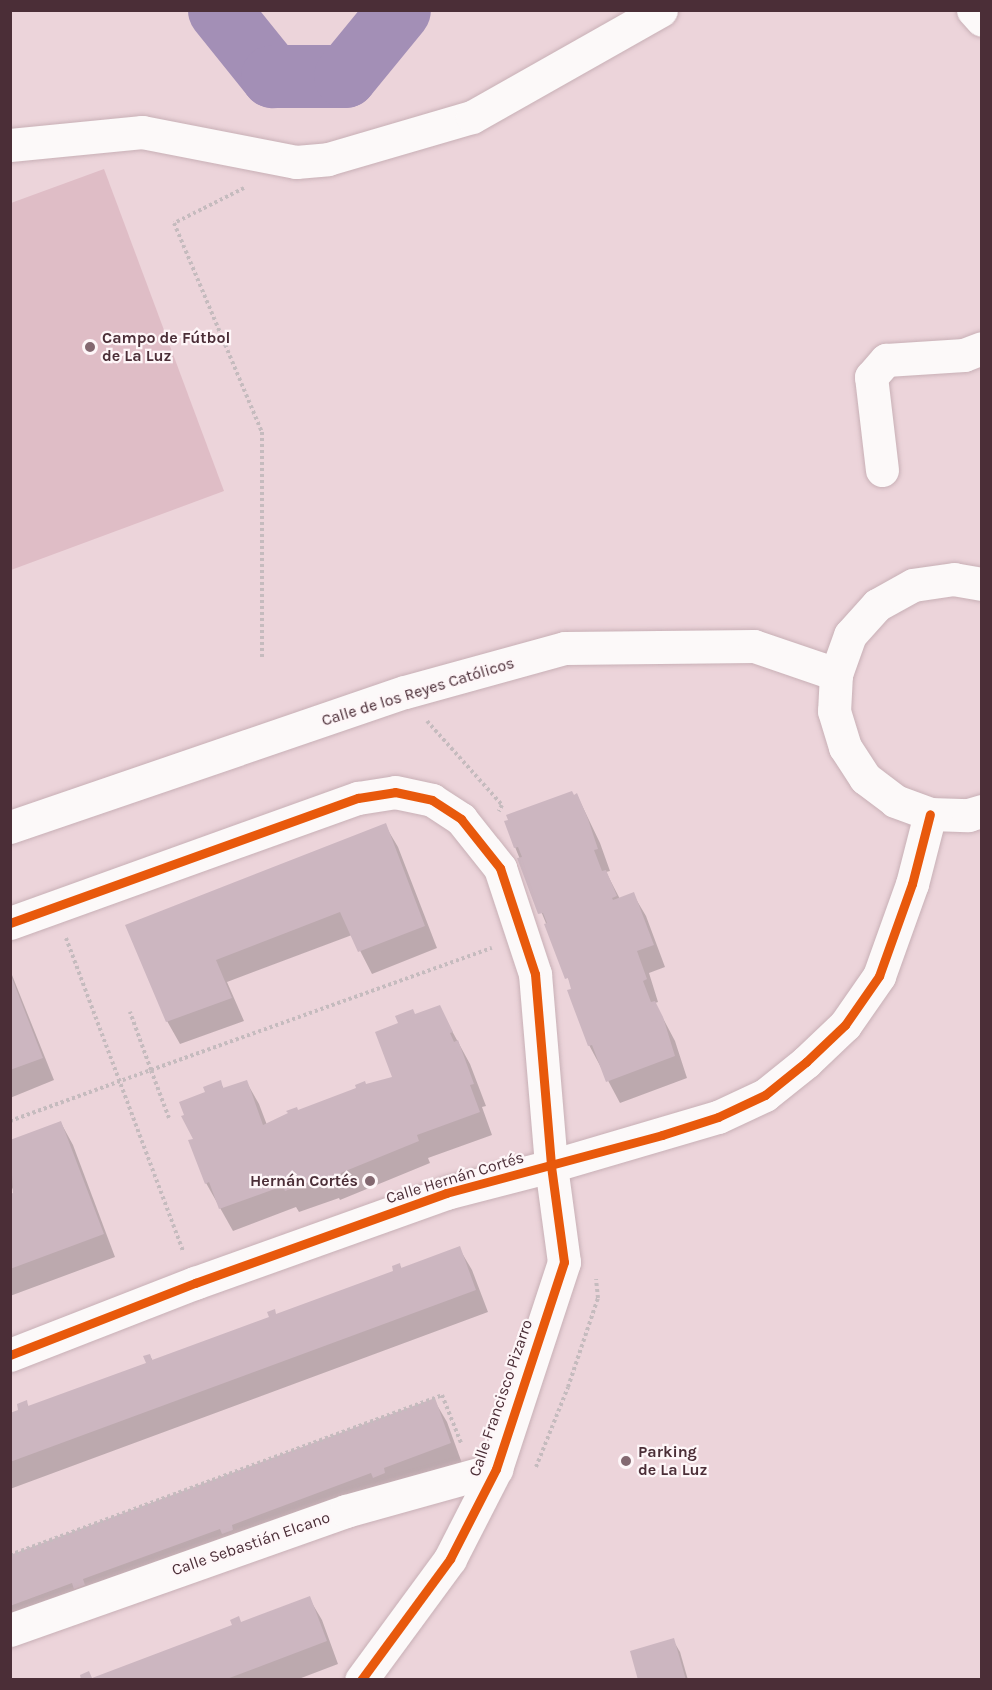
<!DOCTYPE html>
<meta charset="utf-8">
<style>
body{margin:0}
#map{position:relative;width:992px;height:1690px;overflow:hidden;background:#ecd4da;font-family:Karla,sans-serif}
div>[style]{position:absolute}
.green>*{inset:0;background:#dfbdc6}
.shadow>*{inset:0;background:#0003}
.river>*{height:63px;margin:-31.5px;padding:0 31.5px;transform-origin:31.5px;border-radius:31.5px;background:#a38fb6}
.building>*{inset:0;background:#ccb6c0}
.path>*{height:4px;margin-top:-2px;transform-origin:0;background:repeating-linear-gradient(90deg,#c5bbbe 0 3px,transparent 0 6px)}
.roads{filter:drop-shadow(0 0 2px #c8b0b6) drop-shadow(0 0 2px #c8b0b6)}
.minor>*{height:33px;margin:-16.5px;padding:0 16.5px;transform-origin:16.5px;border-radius:16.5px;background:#fcf9f9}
.tertiary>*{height:33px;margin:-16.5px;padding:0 16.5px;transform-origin:16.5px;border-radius:16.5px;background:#fcf9f9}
.cycleway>*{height:9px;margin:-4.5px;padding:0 4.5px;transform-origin:4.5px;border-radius:4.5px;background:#e8590c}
.dots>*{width:16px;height:16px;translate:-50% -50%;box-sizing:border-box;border:3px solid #fef6f8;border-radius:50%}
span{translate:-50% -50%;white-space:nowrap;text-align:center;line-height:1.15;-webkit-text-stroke:4.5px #fef6f8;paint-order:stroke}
.poi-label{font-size:16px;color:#4b2e37;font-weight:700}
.left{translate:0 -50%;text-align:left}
.right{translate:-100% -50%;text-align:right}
.street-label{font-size:16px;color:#4b2e37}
.frame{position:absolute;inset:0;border:12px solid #4b2e37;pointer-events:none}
</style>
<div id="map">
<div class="green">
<div style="clip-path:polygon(104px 169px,224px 491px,11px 570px,11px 203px)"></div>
</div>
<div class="shadow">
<div style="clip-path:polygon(577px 795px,600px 843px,610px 871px,606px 872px,620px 899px,633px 894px,646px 916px,665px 967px,649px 973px,658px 1002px,655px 1003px,675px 1041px,687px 1078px,620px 1103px,589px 1045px,573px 990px,515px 847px)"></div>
<div style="clip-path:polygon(385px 825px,398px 847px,437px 948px,372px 974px,352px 935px,227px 982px,244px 1021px,180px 1044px,167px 1021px,127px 926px)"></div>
<div style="clip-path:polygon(10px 970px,54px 1080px,10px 1098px)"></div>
<div style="clip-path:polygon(439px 1007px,470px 1064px,486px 1106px,482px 1107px,492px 1135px,428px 1158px,430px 1163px,340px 1200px,339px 1198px,299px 1212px,296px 1207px,233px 1231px,206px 1183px,195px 1140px,207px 1093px,220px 1082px,224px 1089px,246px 1081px,259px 1104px,267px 1125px,366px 1086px,394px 1078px,415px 1016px)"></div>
<div style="clip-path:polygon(61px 1123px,73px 1145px,115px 1257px,10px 1296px,10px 1195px,15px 1194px,10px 1183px,10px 1142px)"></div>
<div style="clip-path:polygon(459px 1248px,472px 1270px,488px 1312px,10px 1489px,10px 1415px,20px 1411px,26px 1402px,29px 1407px,148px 1363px,150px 1356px,153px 1361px,395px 1272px,399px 1264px,402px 1269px)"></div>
<div style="clip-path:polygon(434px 1400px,447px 1422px,463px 1466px,10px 1633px,10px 1557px)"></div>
<div style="clip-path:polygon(309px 1598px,322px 1620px,338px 1664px,296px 1680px,83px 1680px,92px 1679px)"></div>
<div style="clip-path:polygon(673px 1640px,680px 1652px,688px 1680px,640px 1680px)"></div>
</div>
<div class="river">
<div style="left:219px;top:10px;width:85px;rotate:51.2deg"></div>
<div style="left:272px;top:76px;width:73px"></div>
<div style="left:345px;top:76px;width:85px;rotate:-50.7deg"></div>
</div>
<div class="building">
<div style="clip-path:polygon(572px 791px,574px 795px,577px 793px,588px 819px,598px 849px,594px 850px,602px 871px,606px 870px,617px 896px,612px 898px,613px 900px,634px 892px,654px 945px,637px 951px,647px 979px,643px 981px,651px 1002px,655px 1001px,663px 1017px,675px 1056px,606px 1082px,592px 1045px,588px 1046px,571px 1001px,567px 990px,571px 989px,568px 978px,565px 979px,544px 924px,547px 923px,543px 913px,538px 914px,517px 858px,522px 857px,518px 847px,514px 848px,504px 821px,508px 820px,506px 815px)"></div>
<div style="clip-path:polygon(386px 823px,425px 926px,358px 952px,340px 912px,216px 960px,232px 998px,166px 1022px,125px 925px)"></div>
<div style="clip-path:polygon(10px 973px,43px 1058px,10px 1070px)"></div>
<div style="clip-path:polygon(440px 1005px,453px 1032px,450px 1033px,454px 1042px,458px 1040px,474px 1084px,470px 1085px,480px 1112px,417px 1135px,419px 1141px,326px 1179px,325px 1176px,285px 1191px,283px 1186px,219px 1209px,209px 1182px,205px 1184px,188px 1140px,193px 1139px,181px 1116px,184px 1115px,179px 1102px,205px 1092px,203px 1087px,221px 1080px,223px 1088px,247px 1080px,263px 1125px,288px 1113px,286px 1111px,297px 1107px,298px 1110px,356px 1088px,355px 1085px,365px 1081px,366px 1084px,392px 1077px,375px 1032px,398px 1023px,395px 1016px,413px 1009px,415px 1014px)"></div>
<div style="clip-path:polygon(61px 1121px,104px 1234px,10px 1269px,10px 1194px,13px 1193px,10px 1140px)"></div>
<div style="clip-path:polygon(460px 1246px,476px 1290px,10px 1462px,10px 1413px,18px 1410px,17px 1404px,27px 1400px,28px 1406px,146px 1363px,143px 1356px,150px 1354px,152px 1360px,269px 1317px,267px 1312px,275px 1309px,276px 1314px,393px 1271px,392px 1266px,400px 1263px,401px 1268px)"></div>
<div style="clip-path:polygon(435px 1398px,451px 1443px,384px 1468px,385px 1473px,373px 1478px,371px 1473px,232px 1525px,233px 1530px,222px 1534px,220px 1529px,83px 1579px,85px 1585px,74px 1589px,72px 1583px,10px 1606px,10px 1555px)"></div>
<div style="clip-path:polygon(310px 1596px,327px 1641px,224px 1680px,81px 1680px,80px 1675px,89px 1671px,92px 1678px,232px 1625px,230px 1620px,239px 1616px,241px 1622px)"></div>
<div style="clip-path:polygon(674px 1638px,686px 1680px,638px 1680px,630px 1651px)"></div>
</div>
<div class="path">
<div style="left:244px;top:188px;width:78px;rotate:153.4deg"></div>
<div style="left:174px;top:223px;width:227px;rotate:67.2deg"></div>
<div style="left:262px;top:432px;width:226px;rotate:90deg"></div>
<div style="left:427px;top:721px;width:113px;rotate:48.2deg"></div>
<div style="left:502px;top:805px;width:7px;rotate:117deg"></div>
<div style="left:66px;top:938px;width:334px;rotate:69.5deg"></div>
<div style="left:169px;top:1118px;width:51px;rotate:-110.6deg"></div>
<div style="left:151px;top:1070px;width:362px;rotate:-19.7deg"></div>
<div style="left:10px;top:1121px;width:150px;rotate:-19.9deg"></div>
<div style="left:151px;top:1070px;width:62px;rotate:-109.9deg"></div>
<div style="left:536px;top:1467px;width:86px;rotate:-68.2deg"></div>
<div style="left:568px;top:1387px;width:94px;rotate:-71.4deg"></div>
<div style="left:598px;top:1298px;width:19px;rotate:-96deg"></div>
<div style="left:10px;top:1555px;width:461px;rotate:-20.3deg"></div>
<div style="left:442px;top:1395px;width:52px;rotate:68.4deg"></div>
</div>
<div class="roads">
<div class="minor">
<div style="left:973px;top:10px;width:13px;rotate:48deg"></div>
<div style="left:882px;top:470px;width:94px;rotate:-96.7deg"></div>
<div style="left:871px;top:377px;width:23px;rotate:-49deg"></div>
<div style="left:886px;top:360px;width:78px;rotate:-3.7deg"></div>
<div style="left:964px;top:355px;width:19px;rotate:-21deg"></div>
<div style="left:10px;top:923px;width:370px;rotate:-19.8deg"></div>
<div style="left:358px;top:798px;width:37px;rotate:-9deg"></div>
<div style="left:395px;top:792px;width:38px;rotate:12deg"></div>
<div style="left:432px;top:800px;width:35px;rotate:33deg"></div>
<div style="left:461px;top:819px;width:63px;rotate:51.5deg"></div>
<div style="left:500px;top:868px;width:112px;rotate:71.7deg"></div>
<div style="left:535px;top:974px;width:193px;rotate:85.2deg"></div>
<div style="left:551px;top:1166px;width:97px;rotate:82.3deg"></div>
<div style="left:564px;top:1262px;width:218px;rotate:108.2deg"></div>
<div style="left:496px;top:1469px;width:101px;rotate:117.1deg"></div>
<div style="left:450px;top:1559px;width:150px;rotate:126.3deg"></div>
<div style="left:10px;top:1355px;width:199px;rotate:-21.3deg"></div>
<div style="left:195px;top:1283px;width:267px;rotate:-19.7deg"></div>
<div style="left:446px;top:1193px;width:108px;rotate:-14.4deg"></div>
<div style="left:10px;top:1630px;width:356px;rotate:-19.5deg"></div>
<div style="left:346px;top:1511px;width:156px;rotate:-15.6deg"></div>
</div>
<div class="tertiary">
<div style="left:10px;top:145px;width:133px;rotate:-5.6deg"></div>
<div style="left:142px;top:132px;width:157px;rotate:11deg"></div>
<div style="left:296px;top:162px;width:32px;rotate:-5deg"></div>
<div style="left:328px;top:159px;width:150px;rotate:-16.3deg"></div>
<div style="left:472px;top:117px;width:217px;rotate:-29.5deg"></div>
<div style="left:982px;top:584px;width:28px;rotate:-170deg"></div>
<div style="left:954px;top:579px;width:41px;rotate:171.7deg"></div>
<div style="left:913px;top:585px;width:41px;rotate:150.9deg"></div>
<div style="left:877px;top:605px;width:40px;rotate:132deg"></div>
<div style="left:850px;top:635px;width:41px;rotate:109.7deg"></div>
<div style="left:836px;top:674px;width:37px;rotate:93deg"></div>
<div style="left:834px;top:711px;width:38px;rotate:73deg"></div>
<div style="left:845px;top:747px;width:37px;rotate:57deg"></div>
<div style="left:865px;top:778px;width:38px;rotate:37deg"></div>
<div style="left:895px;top:801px;width:37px;rotate:20deg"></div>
<div style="left:930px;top:814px;width:38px;rotate:2deg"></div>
<div style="left:968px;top:815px;width:15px;rotate:-16deg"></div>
<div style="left:10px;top:827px;width:417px;rotate:-18.9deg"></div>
<div style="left:405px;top:692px;width:166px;rotate:-15.4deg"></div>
<div style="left:565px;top:648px;width:189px;rotate:-0.6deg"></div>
<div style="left:754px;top:646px;width:87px;rotate:18.9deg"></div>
<div style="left:551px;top:1166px;width:174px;rotate:-16.4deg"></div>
<div style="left:718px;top:1117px;width:52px;rotate:-25.1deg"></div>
<div style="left:765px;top:1095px;width:53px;rotate:-38.8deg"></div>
<div style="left:806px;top:1062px;width:54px;rotate:-43.5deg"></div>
<div style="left:845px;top:1025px;width:60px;rotate:-55.2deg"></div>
<div style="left:879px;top:976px;width:98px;rotate:-70.3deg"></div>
<div style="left:912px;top:884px;width:72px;rotate:-75.6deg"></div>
</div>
</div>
<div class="cycleway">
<div style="left:10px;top:923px;width:370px;rotate:-19.8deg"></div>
<div style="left:358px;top:798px;width:37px;rotate:-9deg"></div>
<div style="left:395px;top:792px;width:38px;rotate:12deg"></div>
<div style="left:432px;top:800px;width:35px;rotate:33deg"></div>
<div style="left:461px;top:819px;width:63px;rotate:51.5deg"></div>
<div style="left:500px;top:868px;width:112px;rotate:71.7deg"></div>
<div style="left:535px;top:974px;width:193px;rotate:85.2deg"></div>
<div style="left:551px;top:1166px;width:97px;rotate:82.3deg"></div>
<div style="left:564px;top:1262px;width:218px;rotate:108.2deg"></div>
<div style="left:496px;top:1469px;width:101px;rotate:117.1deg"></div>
<div style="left:450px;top:1559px;width:150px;rotate:126.3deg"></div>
<div style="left:10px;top:1355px;width:199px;rotate:-21.3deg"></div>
<div style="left:195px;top:1283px;width:267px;rotate:-19.7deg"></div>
<div style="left:446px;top:1193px;width:224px;rotate:-15deg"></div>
<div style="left:662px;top:1135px;width:59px;rotate:-17.8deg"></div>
<div style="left:718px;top:1117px;width:52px;rotate:-25.1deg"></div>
<div style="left:765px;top:1095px;width:53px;rotate:-38.8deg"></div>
<div style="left:806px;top:1062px;width:54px;rotate:-43.5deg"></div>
<div style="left:845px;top:1025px;width:60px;rotate:-55.2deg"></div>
<div style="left:879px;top:976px;width:98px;rotate:-70.3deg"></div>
<div style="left:912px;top:884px;width:72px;rotate:-75.6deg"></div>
</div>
<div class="dots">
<div style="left:90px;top:347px;background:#836870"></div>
<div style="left:370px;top:1181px;background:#836870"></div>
<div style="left:626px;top:1461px;background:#836870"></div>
</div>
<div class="poi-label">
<span class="left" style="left:102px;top:347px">Campo de Fútbol<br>de La Luz</span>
<span class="right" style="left:358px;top:1181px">Hernán Cortés</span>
<span class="left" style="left:638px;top:1461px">Parking<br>de La Luz</span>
</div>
<div class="street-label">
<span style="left:418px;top:692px;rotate:-17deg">Calle de los Reyes Católicos</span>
<span style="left:455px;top:1178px;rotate:-17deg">Calle Hernán Cortés</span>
<span style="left:501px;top:1398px;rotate:-71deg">Calle Francisco Pizarro</span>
<span style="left:251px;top:1544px;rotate:-19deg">Calle Sebastián Elcano</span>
</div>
<div class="frame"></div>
</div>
